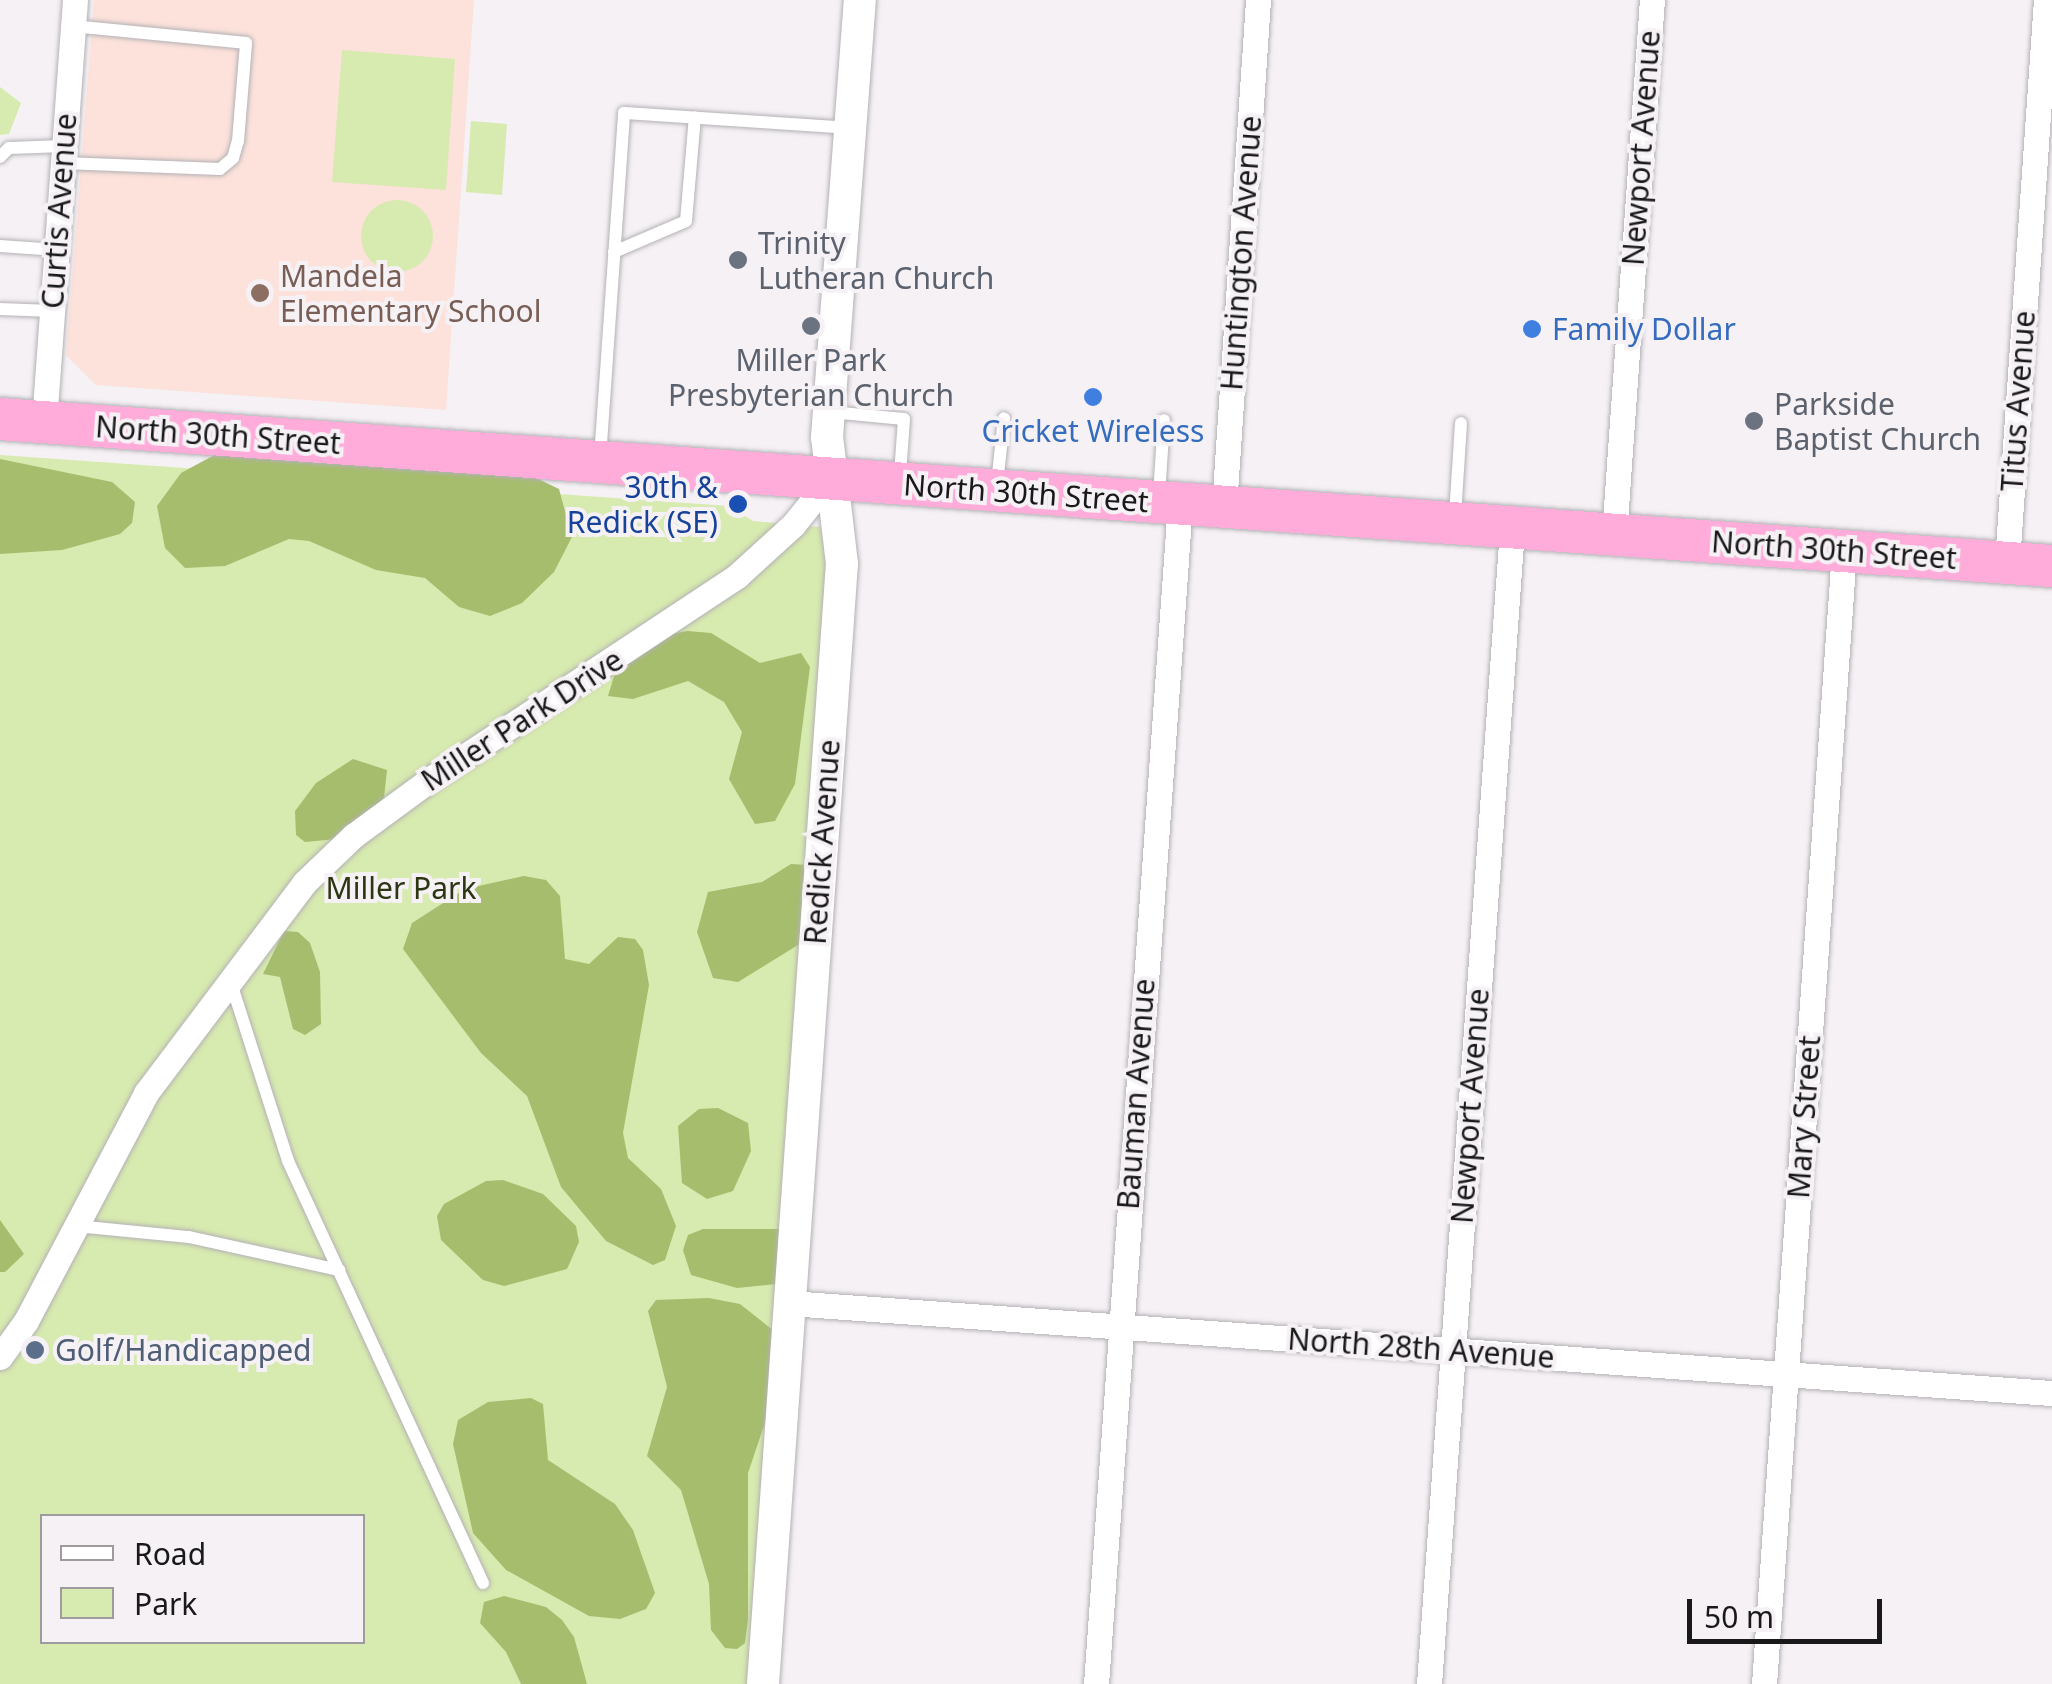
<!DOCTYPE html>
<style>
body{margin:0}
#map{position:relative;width:2052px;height:1684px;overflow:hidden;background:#f5f1f5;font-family:"Noto Sans",sans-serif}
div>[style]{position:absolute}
.education>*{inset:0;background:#fce2db}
.green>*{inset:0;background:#d7eaaf}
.round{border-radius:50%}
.forest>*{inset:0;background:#a6bd6d}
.roads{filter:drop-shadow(0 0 2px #b4b1b5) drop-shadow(0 0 2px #b4b1b5)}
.service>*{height:12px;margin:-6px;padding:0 6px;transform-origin:6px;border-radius:6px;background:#fff}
.minor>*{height:25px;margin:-12.5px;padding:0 12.5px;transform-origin:12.5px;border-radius:12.5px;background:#fff}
.tertiary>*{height:32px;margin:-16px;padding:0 16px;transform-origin:16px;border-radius:16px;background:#fff}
.trunk>*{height:42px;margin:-21px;padding:0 21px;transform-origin:21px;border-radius:21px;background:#ffacda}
.dots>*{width:28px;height:28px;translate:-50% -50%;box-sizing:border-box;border:5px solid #f5f1f5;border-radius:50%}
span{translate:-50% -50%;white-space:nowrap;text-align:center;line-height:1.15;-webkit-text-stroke:8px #f5f1f5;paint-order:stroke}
.street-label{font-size:30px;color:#1a191a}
.worship-label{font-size:30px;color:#5b616d}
.left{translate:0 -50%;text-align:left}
.education-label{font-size:30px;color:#785e54}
.shop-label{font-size:30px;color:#366cbe}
.transit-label{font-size:30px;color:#164399}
.right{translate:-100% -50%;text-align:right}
.park-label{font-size:30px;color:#2c3613}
.service-label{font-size:30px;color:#4e5e75}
.legend{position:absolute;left:40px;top:1514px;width:325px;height:130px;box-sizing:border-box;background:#f5f1f5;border:2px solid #9d9b9d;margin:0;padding:12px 18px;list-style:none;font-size:30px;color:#1a191a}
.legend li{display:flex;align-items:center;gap:20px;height:50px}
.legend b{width:50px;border:2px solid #9d9b9d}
.scale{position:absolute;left:1687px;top:1599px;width:195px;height:45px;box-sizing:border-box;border:5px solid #1a191a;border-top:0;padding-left:12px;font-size:30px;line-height:35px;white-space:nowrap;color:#1a191a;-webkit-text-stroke:8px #f5f1f5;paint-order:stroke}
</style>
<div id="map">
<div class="education">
<div style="clip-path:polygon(94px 0,474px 0,446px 410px,96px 385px,66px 355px)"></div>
</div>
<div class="green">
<div style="clip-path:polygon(342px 50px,455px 59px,446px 190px,332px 182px)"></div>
<div style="clip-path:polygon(0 87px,21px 103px,9px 134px,0 135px)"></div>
<div style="clip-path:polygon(471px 121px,507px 124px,502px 195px,466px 192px)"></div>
<div class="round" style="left:361px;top:200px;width:72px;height:72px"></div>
<div style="clip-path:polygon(evenodd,0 455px,729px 506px,753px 521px,820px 527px,829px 560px,748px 1684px,0 1684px,0 455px,42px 1516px,362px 1516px,362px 1642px,42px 1642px,42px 1516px)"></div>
</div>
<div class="forest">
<div style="clip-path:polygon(220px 452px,530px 475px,559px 489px,572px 537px,554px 572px,522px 603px,490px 616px,459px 607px,425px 578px,376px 570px,309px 541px,289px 539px,225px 566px,185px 568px,165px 548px,157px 506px,181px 473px)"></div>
<div style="clip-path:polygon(0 459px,112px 482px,135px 502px,132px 523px,120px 534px,62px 550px,0 554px)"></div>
<div style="clip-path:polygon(687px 631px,711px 633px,760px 663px,801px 653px,810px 667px,795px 784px,775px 821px,755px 824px,729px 779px,742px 732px,724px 702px,688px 681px,633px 699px,608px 696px,618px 663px,662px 636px)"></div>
<div style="clip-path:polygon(353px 759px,387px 770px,384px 798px,337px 839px,305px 842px,296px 835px,295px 811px,316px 783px)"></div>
<div style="clip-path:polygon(791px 864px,808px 865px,806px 940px,738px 982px,713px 978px,697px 932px,708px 892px,762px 882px)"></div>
<div style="clip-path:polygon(524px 876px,546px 880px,560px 896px,565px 959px,589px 964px,618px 937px,635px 939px,643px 950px,649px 985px,623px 1133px,628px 1158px,661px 1189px,676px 1226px,665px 1260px,653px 1265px,606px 1241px,561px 1187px,527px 1096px,481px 1053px,403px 949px,412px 923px,465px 889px)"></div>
<div style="clip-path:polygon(284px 931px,298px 932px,310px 943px,320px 972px,321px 1024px,305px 1035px,293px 1029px,280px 977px,263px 974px)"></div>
<div style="clip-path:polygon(718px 1108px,748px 1123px,751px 1151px,733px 1191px,707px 1199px,682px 1183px,678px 1126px,699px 1109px)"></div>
<div style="clip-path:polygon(503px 1180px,543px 1194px,576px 1226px,579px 1242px,567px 1269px,504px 1286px,483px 1280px,441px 1240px,437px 1216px,444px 1204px,486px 1181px)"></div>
<div style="clip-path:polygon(0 1220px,24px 1254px,5px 1272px,0 1272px)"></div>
<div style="clip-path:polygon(703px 1229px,779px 1229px,786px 1283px,737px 1288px,691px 1275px,683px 1250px,688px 1235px)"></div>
<div style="clip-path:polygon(709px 1298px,740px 1304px,774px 1331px,771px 1405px,748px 1473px,748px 1620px,745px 1643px,737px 1649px,725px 1648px,711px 1630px,709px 1584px,681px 1490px,647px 1456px,667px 1387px,648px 1311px,656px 1300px)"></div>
<div style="clip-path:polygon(531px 1398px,543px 1404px,548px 1460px,615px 1504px,633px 1530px,655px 1593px,646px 1609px,620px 1619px,589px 1616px,506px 1570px,473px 1533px,453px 1444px,458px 1420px,488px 1402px)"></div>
<div style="clip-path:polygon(504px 1596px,546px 1607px,562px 1620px,574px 1637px,587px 1684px,521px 1684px,506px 1652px,480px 1623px,484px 1602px)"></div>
</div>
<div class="roads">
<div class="service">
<div style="left:0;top:157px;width:13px;rotate:-45deg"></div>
<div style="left:9px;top:148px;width:55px;rotate:-2.1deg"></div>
<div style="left:63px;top:163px;width:157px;rotate:2.2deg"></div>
<div style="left:220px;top:169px;width:17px;rotate:-40deg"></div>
<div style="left:233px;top:158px;width:18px;rotate:-74deg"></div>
<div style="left:238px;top:141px;width:98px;rotate:-85.3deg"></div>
<div style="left:246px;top:43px;width:174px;rotate:-174.4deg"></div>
<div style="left:0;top:246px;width:57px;rotate:4deg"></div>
<div style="left:614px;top:252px;width:78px;rotate:-23.3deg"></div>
<div style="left:686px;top:221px;width:104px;rotate:-85.1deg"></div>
<div style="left:0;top:309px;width:52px;rotate:2.2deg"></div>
<div style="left:831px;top:412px;width:73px;rotate:5.5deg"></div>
<div style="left:904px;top:419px;width:56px;rotate:94.1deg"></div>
<div style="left:600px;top:458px;width:346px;rotate:-86deg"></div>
<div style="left:624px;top:113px;width:225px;rotate:3.8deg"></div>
<div style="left:997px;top:484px;width:66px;rotate:-83.9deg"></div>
<div style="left:1159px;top:495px;width:75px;rotate:-86.2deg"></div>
<div style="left:1455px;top:516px;width:93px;rotate:-86.3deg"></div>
<div style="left:230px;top:980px;width:190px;rotate:72.2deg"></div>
<div style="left:288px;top:1161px;width:465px;rotate:65.2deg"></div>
<div style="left:76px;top:1226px;width:114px;rotate:5.6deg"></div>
<div style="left:189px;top:1237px;width:154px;rotate:12.4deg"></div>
</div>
<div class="minor">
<div style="left:44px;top:422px;width:423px;rotate:-85.8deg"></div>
<div style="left:1224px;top:507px;width:508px;rotate:-86.16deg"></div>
<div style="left:1614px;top:535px;width:536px;rotate:-85.94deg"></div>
<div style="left:2007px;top:562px;width:563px;rotate:-86.03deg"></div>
<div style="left:789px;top:1303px;width:1266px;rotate:4.08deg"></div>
<div style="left:0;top:1357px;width:44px;rotate:-54.2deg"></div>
<div style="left:26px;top:1321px;width:258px;rotate:-62.2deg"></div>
<div style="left:146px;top:1093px;width:263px;rotate:-53deg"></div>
<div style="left:304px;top:883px;width:68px;rotate:-43.8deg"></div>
<div style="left:353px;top:836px;width:98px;rotate:-36.3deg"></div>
<div style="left:432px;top:778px;width:366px;rotate:-33.5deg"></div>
<div style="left:737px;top:576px;width:76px;rotate:-42.3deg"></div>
<div style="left:793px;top:525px;width:59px;rotate:-51.2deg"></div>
<div style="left:1096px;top:1684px;width:1183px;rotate:-85.93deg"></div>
<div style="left:1429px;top:1684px;width:1159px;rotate:-85.89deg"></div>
<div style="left:1764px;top:1684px;width:1136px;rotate:-85.96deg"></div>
</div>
<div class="tertiary">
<div style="left:763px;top:1684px;width:1123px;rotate:-85.97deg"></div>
<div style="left:842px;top:564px;width:128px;rotate:-96.7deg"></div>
<div style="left:827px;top:437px;width:438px;rotate:-85.7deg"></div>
</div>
<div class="trunk">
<div style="left:0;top:419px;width:2057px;rotate:4.1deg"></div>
</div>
</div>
<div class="dots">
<div style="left:738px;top:260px;background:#6b7280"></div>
<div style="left:260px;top:293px;background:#8d6e63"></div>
<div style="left:811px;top:326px;background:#6b7280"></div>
<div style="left:1532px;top:329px;background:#3f7fe0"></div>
<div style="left:1093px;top:397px;background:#3f7fe0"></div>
<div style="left:1754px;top:421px;background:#6b7280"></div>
<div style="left:738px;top:504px;background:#1a4fb4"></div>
<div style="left:35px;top:1350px;background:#5c6f8a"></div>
</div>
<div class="street-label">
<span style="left:1641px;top:148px;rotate:-86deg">Newport Avenue</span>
<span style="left:59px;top:211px;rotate:-86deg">Curtis Avenue</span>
<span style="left:1241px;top:253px;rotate:-86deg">Huntington Avenue</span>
<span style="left:2018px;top:401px;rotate:-86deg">Titus Avenue</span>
<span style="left:218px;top:435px;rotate:4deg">North 30th Street</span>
<span style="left:1026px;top:493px;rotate:4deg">North 30th Street</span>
<span style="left:1834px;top:550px;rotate:4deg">North 30th Street</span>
<span style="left:522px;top:720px;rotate:-33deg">Miller Park Drive</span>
<span style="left:822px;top:842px;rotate:-86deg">Redick Avenue</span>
<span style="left:1136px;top:1094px;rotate:-86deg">Bauman Avenue</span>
<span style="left:1470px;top:1106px;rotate:-86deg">Newport Avenue</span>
<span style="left:1804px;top:1117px;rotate:-86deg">Mary Street</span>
<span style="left:1421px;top:1348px;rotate:4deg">North 28th Avenue</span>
</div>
<div class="worship-label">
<span class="left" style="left:758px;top:260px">Trinity<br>Lutheran Church</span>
<span style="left:811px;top:377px">Miller Park<br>Presbyterian Church</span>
<span class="left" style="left:1774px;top:421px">Parkside<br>Baptist Church</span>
</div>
<div class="education-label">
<span class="left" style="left:280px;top:293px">Mandela<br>Elementary School</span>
</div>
<div class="shop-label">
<span class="left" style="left:1552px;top:329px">Family Dollar</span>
<span style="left:1093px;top:431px">Cricket Wireless</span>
</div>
<div class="transit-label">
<span class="right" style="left:718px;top:504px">30th &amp;<br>Redick (SE)</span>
</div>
<div class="park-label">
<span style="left:401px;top:888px">Miller Park</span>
</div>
<div class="service-label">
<span class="left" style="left:55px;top:1350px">Golf/Handicapped</span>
</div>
<ul class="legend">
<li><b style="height:12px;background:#fff"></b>Road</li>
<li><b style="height:28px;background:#d7eaaf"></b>Park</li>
</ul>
<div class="scale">50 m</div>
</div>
